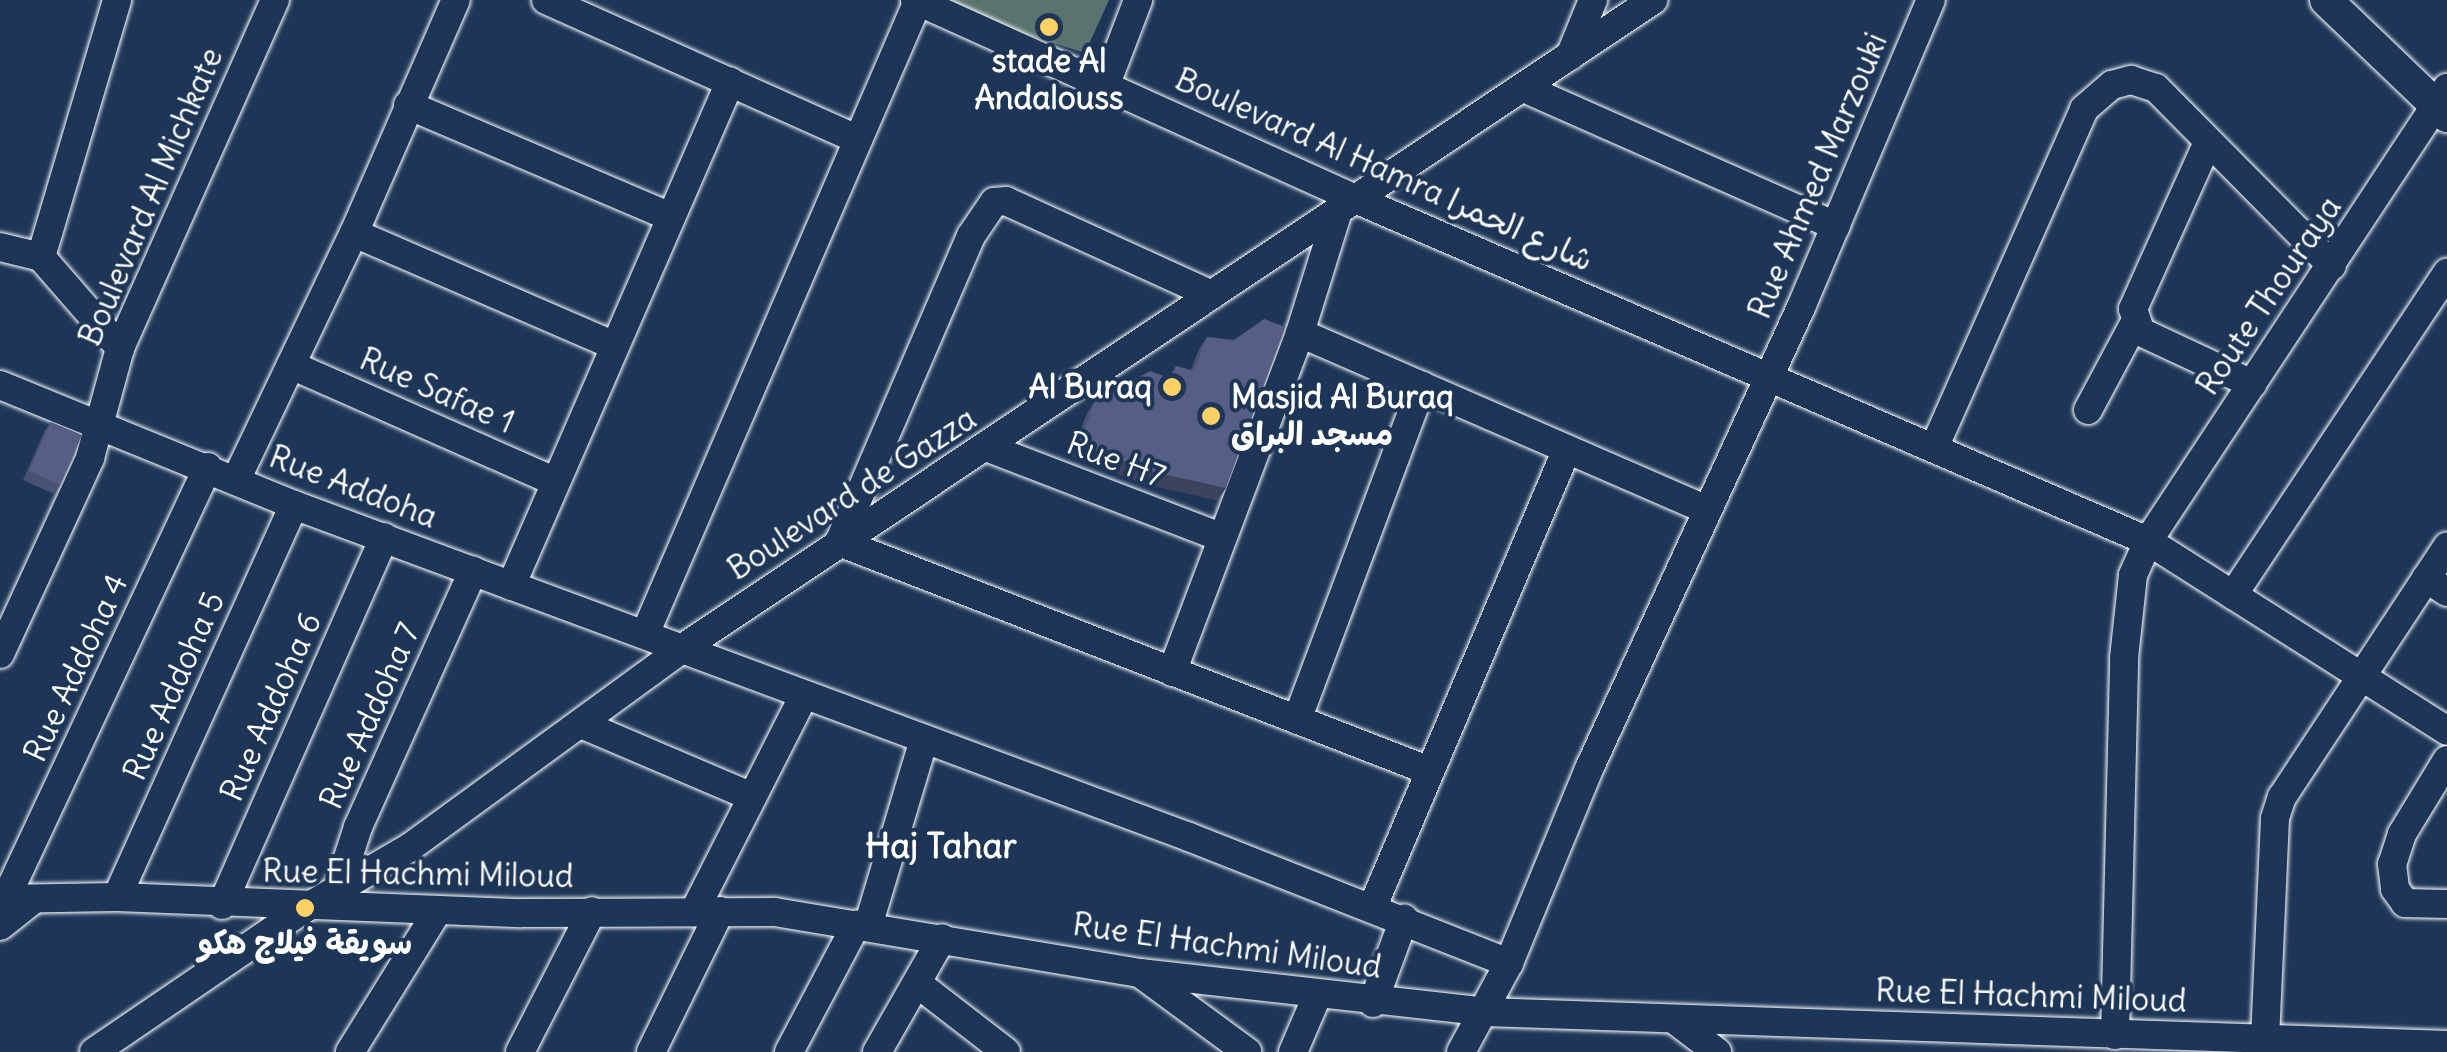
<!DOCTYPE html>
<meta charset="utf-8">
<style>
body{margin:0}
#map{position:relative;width:2447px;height:1052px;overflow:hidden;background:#1d3557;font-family:Delius,"Playpen Sans Arabic",sans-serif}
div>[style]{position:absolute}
.green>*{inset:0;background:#5a7370}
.roads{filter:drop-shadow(0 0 2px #fff) drop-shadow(0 0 2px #fff)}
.minor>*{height:28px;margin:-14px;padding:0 14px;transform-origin:14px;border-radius:14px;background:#1d3557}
.major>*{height:32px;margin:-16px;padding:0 16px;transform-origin:16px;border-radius:16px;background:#1d3557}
.wall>*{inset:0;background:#4b5172}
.shaded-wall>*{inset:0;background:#3d425d}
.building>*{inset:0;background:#575e85}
.dots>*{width:28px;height:28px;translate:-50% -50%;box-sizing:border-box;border:5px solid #1d3557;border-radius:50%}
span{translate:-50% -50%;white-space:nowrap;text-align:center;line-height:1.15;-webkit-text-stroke:8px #1d3557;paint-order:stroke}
.poi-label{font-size:32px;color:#fff;font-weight:700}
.right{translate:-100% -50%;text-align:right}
.left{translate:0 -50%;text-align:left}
.street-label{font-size:32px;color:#fff}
.neighbourhood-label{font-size:35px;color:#fff;font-weight:700}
</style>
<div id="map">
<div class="green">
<div style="clip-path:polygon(919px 0,1109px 0,1085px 53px)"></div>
</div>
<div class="roads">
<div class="minor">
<div style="left:546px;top:0;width:341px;rotate:24.1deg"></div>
<div style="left:915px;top:0;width:481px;rotate:24.3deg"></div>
<div style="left:1353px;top:198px;width:866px;rotate:23.34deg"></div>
<div style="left:2148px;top:541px;width:354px;rotate:32.4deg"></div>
<div style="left:1570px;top:56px;width:61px;rotate:-67.7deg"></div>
<div style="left:1106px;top:84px;width:90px;rotate:-69.1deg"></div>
<div style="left:1524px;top:88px;width:341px;rotate:23.9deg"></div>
<div style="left:408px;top:105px;width:286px;rotate:23.1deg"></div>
<div style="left:2208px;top:142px;width:183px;rotate:114.2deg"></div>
<div style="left:2133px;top:309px;width:24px;rotate:71deg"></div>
<div style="left:2141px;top:332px;width:123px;rotate:25.1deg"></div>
<div style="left:354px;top:233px;width:282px;rotate:23.4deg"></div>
<div style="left:0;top:247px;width:42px;rotate:13.7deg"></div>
<div style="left:41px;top:257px;width:121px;rotate:49deg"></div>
<div style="left:41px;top:257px;width:268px;rotate:-73.5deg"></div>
<div style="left:1212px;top:295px;width:226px;rotate:-155.5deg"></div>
<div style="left:1006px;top:201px;width:12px;rotate:175deg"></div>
<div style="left:994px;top:202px;width:41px;rotate:124.1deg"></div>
<div style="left:971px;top:236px;width:333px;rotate:113.3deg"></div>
<div style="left:839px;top:542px;width:631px;rotate:21.19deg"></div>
<div style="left:1300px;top:333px;width:444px;rotate:23.5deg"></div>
<div style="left:291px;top:365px;width:287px;rotate:23.8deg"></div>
<div style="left:0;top:385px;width:318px;rotate:22.2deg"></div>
<div style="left:294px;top:505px;width:955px;rotate:20.35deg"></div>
<div style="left:1189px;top:837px;width:344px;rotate:21.5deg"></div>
<div style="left:2088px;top:410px;width:102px;rotate:-61.9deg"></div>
<div style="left:986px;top:447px;width:252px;rotate:21deg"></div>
<div style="left:1934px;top:448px;width:371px;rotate:-66.1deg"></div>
<div style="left:2084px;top:109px;width:37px;rotate:-41deg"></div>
<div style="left:2112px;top:85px;width:20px;rotate:-15deg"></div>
<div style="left:2131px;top:80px;width:26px;rotate:18deg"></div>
<div style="left:2156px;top:88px;width:250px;rotate:45.3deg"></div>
<div style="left:236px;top:480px;width:274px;rotate:-64.5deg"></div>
<div style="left:354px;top:233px;width:254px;rotate:-66.4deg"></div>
<div style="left:2426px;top:578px;width:25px;rotate:34deg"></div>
<div style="left:511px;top:586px;width:550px;rotate:-66.51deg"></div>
<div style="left:2233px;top:595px;width:387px;rotate:-56.4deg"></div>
<div style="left:645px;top:634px;width:689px;rotate:-66.67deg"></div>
<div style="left:0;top:654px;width:216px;rotate:-65.3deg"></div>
<div style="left:90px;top:458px;width:114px;rotate:-74.7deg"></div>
<div style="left:120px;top:348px;width:381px;rotate:-66deg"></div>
<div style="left:1172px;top:672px;width:362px;rotate:-69.3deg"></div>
<div style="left:1300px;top:333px;width:131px;rotate:-72.7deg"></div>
<div style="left:1297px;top:720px;width:357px;rotate:-69.5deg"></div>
<div style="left:581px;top:724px;width:186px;rotate:23.1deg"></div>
<div style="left:2447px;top:760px;width:87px;rotate:121.3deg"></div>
<div style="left:2402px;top:834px;width:32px;rotate:108deg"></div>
<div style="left:2392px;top:864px;width:25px;rotate:83deg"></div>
<div style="left:2395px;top:889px;width:17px;rotate:54deg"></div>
<div style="left:2405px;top:903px;width:42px;rotate:1.4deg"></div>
<div style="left:337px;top:891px;width:67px;rotate:-71.8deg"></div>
<div style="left:358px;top:827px;width:281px;rotate:-65.8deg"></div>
<div style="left:117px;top:897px;width:430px;rotate:-65.7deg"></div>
<div style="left:6px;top:898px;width:476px;rotate:-64.9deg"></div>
<div style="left:0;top:899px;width:117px;rotate:-1deg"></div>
<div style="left:117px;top:897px;width:404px;rotate:2.3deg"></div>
<div style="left:521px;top:913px;width:254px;rotate:-0.2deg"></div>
<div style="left:775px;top:912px;width:370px;rotate:9.5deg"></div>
<div style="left:1140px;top:973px;width:347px;rotate:6.4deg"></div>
<div style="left:1485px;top:1012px;width:963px;rotate:1.96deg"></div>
<div style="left:222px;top:905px;width:402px;rotate:-66.2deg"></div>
<div style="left:1373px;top:906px;width:494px;rotate:-67deg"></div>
<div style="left:694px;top:912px;width:241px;rotate:-63.1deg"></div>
<div style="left:0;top:926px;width:43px;rotate:-38.5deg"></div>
<div style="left:868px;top:926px;width:195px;rotate:-73.3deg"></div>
<div style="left:1141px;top:974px;width:132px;rotate:36.3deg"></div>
<div style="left:918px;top:984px;width:111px;rotate:37.7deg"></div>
<div style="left:1373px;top:1003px;width:90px;rotate:-69.7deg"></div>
<div style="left:1675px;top:1020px;width:53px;rotate:37.3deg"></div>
<div style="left:2115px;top:1035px;width:377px;rotate:-88.6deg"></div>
<div style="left:2124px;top:658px;width:83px;rotate:-83.8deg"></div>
<div style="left:2133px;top:575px;width:37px;rotate:-66deg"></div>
<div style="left:2148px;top:541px;width:543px;rotate:-56.57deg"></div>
<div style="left:2265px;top:1039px;width:221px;rotate:-87.4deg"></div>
<div style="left:2275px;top:818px;width:22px;rotate:-72deg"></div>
<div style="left:2282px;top:797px;width:300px;rotate:-56.6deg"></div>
<div style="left:94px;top:1052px;width:254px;rotate:-34.3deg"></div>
<div style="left:304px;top:909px;width:121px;rotate:-30.2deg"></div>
<div style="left:409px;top:848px;width:339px;rotate:-36.1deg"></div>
<div style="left:683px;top:648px;width:1167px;rotate:-33.74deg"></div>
<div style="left:350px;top:1052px;width:167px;rotate:-58.2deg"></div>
<div style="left:520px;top:1052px;width:158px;rotate:-62.9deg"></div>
<div style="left:651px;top:1052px;width:157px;rotate:-63.9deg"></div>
<div style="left:789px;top:1052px;width:144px;rotate:-62.2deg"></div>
<div style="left:877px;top:1052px;width:131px;rotate:-60.3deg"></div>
<div style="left:1293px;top:1052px;width:61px;rotate:-66.8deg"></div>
<div style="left:1461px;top:1052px;width:101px;rotate:-61.7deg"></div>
<div style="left:1509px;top:963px;width:210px;rotate:-67.6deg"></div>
<div style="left:1589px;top:769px;width:511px;rotate:-65.34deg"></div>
<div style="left:1802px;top:305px;width:331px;rotate:-67.1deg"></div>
</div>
<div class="major">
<div style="left:2326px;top:0;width:168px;rotate:43.8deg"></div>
</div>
</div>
<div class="wall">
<div style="clip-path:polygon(1207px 337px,1226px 488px,1217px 500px,1145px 484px,1071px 456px,1087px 413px,1095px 401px,1168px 378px,1176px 366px,1191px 370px,1199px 349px)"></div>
<div style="clip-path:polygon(51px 422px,60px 485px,54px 494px,23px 480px,45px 430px)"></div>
</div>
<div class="shaded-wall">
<div style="clip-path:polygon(1079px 444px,1226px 488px,1217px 500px,1145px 484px,1071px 456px)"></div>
</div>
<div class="building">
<div style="clip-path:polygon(1264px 319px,1285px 327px,1226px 488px,1153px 472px,1079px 444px,1095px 401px,1150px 371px,1172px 379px,1176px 366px,1194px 371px,1207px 337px,1234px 340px)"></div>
<div style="clip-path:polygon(51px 422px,82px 435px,60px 485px,29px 471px)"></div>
</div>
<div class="dots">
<div style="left:1049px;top:27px;background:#ffd166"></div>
<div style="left:1172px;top:387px;background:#ffd166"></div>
<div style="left:1211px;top:416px;background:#ffd166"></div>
<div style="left:305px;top:908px;background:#ffd166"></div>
</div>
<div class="poi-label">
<span style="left:1049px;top:80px">stade Al<br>Andalouss</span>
<span class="right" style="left:1152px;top:387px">Al Buraq</span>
<span class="left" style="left:1231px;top:416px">Masjid Al Buraq<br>مسجد البراق</span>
<span style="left:305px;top:943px">سويقة فيلاج هكو</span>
</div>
<div class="street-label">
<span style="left:1384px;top:170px;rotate:24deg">Boulevard Al Hamra شارع الحمرا</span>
<span style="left:1818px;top:176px;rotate:-67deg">Rue Ahmed Marzouki</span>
<span style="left:151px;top:197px;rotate:-67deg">Boulevard Al Michkate</span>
<span style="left:2269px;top:296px;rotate:-56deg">Route Thouraya</span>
<span style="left:437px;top:391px;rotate:24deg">Rue Safae 1</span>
<span style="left:1116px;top:460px;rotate:21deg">Rue H7</span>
<span style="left:353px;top:487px;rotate:21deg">Rue Addoha</span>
<span style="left:852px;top:494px;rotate:-33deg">Boulevard de Gazza</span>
<span style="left:76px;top:668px;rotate:-65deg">Rue Addoha 4</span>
<span style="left:174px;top:686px;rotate:-66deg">Rue Addoha 5</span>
<span style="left:271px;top:707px;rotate:-66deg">Rue Addoha 6</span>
<span style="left:370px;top:716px;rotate:-66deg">Rue Addoha 7</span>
<span style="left:418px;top:874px;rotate:1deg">Rue El Hachmi Miloud</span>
<span style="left:1227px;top:946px;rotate:8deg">Rue El Hachmi Miloud</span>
<span style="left:2031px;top:996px;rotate:2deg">Rue El Hachmi Miloud</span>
</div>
<div class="neighbourhood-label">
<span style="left:941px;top:845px">Haj Tahar</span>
</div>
</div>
